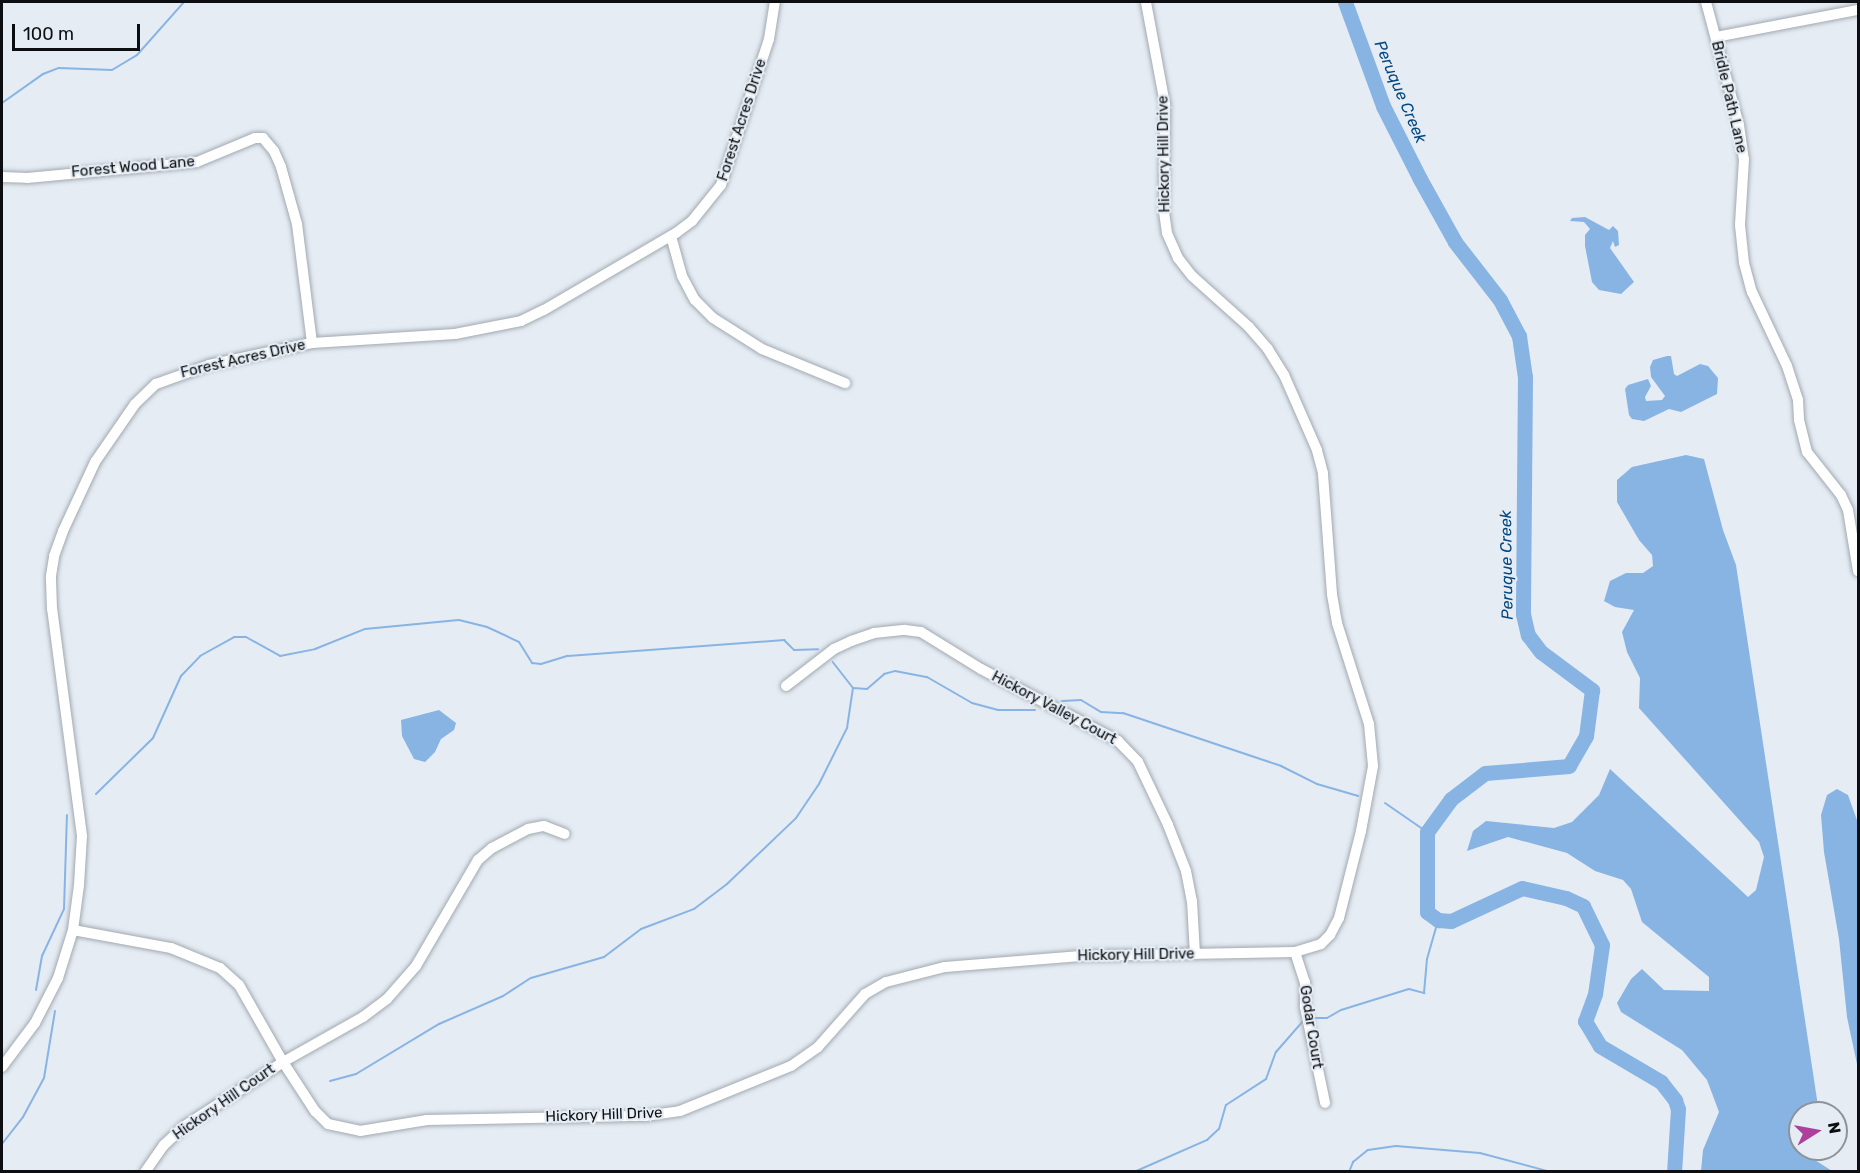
<!DOCTYPE html>
<style>
body{margin:0}
#map{position:relative;width:1860px;height:1173px;overflow:hidden;background:#e5ecf4;font-family:Rubik,sans-serif}
div>[style]{position:absolute}
.water>*{inset:0;background:#88b4e4}
.stream>*{height:2px;margin:-1px;padding:0 1px;transform-origin:1px;border-radius:1px;background:#88b4e4}
.river>*{height:15px;margin:-7.5px;padding:0 7.5px;transform-origin:7.5px;border-radius:7.5px;background:#88b4e4}
.roads{filter:drop-shadow(0 0 2px #a2a9b0) drop-shadow(0 0 2px #a2a9b0)}
.minor>*{height:10px;margin:-5px;padding:0 5px;transform-origin:5px;border-radius:5px;background:#fff}
span{translate:-50% -50%;white-space:nowrap;text-align:center;line-height:1.15;-webkit-text-stroke:4.5px #e5ecf4;paint-order:stroke}
.street-label{font-size:15px;color:#0c0e11}
.water-label{font-size:16px;color:#034882;font-style:italic}
.frame{position:absolute;inset:0;border:3px solid #0c0e11;pointer-events:none}
.north{position:absolute;left:1788px;top:1101px;width:60px;height:60px;box-sizing:border-box;background:#e5ecf4;border:2px solid #8e9399;border-radius:50%;rotate:79deg;font-size:16px;font-weight:700;line-height:24px;text-align:center;color:#0c0e11}
.north::after{content:'';display:block;margin:auto;width:21px;height:27px;background:#af3f9c;clip-path:polygon(50% 0,100% 100%,50% 72%,0 100%)}
.scale{position:absolute;left:12px;top:24px;width:128px;height:27px;box-sizing:border-box;border:3px solid #0c0e11;border-top:0;padding-left:8px;font-size:18px;line-height:21px;white-space:nowrap;color:#0c0e11;-webkit-text-stroke:4px #e5ecf4;paint-order:stroke}
</style>
<div id="map">
<div class="water">
<div style="clip-path:polygon(1585px 217px,1609px 230px,1613px 226px,1618px 231px,1619px 245px,1615px 247px,1613px 241px,1610px 248px,1634px 282px,1621px 294px,1599px 290px,1592px 282px,1585px 246px,1585px 235px,1590px 229px,1584px 222px,1570px 221px,1572px 218px)"></div>
<div style="clip-path:polygon(1667px 356px,1671px 356px,1674px 374px,1677px 376px,1700px 364px,1708px 366px,1718px 378px,1717px 394px,1681px 412px,1669px 409px,1644px 421px,1632px 419px,1629px 415px,1625px 389px,1628px 385px,1648px 379px,1651px 386px,1645px 397px,1646px 401px,1662px 400px,1665px 396px,1651px 377px,1650px 367px,1653px 360px)"></div>
<div style="clip-path:polygon(1686px 455px,1704px 459px,1723px 530px,1736px 565px,1818px 1106px,1816px 1113px,1800px 1113px,1800px 1134px,1796px 1137px,1795px 1147px,1832px 1171px,1701px 1171px,1703px 1150px,1719px 1112px,1707px 1080px,1682px 1050px,1621px 1012px,1617px 1003px,1631px 979px,1642px 969px,1664px 990px,1709px 991px,1709px 977px,1642px 922px,1631px 889px,1623px 880px,1595px 871px,1567px 853px,1508px 837px,1467px 851px,1473px 831px,1486px 821px,1554px 828px,1572px 822px,1599px 795px,1610px 769px,1748px 897px,1756px 890px,1764px 857px,1759px 842px,1639px 708px,1640px 678px,1627px 652px,1622px 632px,1634px 610px,1615px 607px,1604px 601px,1610px 581px,1626px 573px,1643px 573px,1653px 566px,1652px 555px,1639px 540px,1617px 502px,1617px 480px,1632px 467px)"></div>
<div style="clip-path:polygon(439px 710px,456px 723px,454px 730px,441px 739px,435px 752px,425px 762px,414px 759px,402px 736px,401px 720px)"></div>
<div style="clip-path:polygon(1837px 789px,1848px 795px,1858px 823px,1858px 1069px,1847px 1017px,1839px 939px,1824px 852px,1821px 815px,1827px 795px)"></div>
</div>
<div class="stream">
<div style="left:2px;top:103px;width:50px;rotate:-35.3deg"></div>
<div style="left:43px;top:74px;width:17px;rotate:-21deg"></div>
<div style="left:59px;top:68px;width:53px;rotate:2.2deg"></div>
<div style="left:112px;top:70px;width:29px;rotate:-31deg"></div>
<div style="left:137px;top:55px;width:71px;rotate:-48.4deg"></div>
<div style="left:853px;top:688px;width:14px;rotate:4deg"></div>
<div style="left:867px;top:689px;width:23px;rotate:-41deg"></div>
<div style="left:884px;top:674px;width:11px;rotate:-15deg"></div>
<div style="left:895px;top:671px;width:33px;rotate:11deg"></div>
<div style="left:927px;top:677px;width:52px;rotate:30deg"></div>
<div style="left:972px;top:703px;width:27px;rotate:15deg"></div>
<div style="left:998px;top:710px;width:37px"></div>
<div style="left:1062px;top:701px;width:19px;rotate:-3deg"></div>
<div style="left:1081px;top:700px;width:23px;rotate:31deg"></div>
<div style="left:1101px;top:712px;width:22px;rotate:3deg"></div>
<div style="left:1123px;top:713px;width:167px;rotate:18.5deg"></div>
<div style="left:1281px;top:766px;width:40px;rotate:26.6deg"></div>
<div style="left:1317px;top:784px;width:43px;rotate:16.3deg"></div>
<div style="left:96px;top:794px;width:80px;rotate:-44.5deg"></div>
<div style="left:153px;top:738px;width:68px;rotate:-65.7deg"></div>
<div style="left:181px;top:676px;width:28px;rotate:-46deg"></div>
<div style="left:200px;top:656px;width:39px;rotate:-29deg"></div>
<div style="left:234px;top:637px;width:12px"></div>
<div style="left:246px;top:637px;width:39px;rotate:29deg"></div>
<div style="left:280px;top:656px;width:36px;rotate:-11deg"></div>
<div style="left:315px;top:649px;width:54px;rotate:-21.8deg"></div>
<div style="left:365px;top:629px;width:94px;rotate:-5.5deg"></div>
<div style="left:459px;top:620px;width:29px;rotate:14deg"></div>
<div style="left:487px;top:627px;width:35px;rotate:25deg"></div>
<div style="left:519px;top:642px;width:25px;rotate:58deg"></div>
<div style="left:532px;top:663px;width:9px;rotate:6deg"></div>
<div style="left:541px;top:664px;width:28px;rotate:-17deg"></div>
<div style="left:568px;top:656px;width:217px;rotate:-4.2deg"></div>
<div style="left:784px;top:640px;width:14px;rotate:45deg"></div>
<div style="left:794px;top:650px;width:24px;rotate:-2deg"></div>
<div style="left:1385px;top:803px;width:51px;rotate:34.6deg"></div>
<div style="left:36px;top:990px;width:35px;rotate:-80deg"></div>
<div style="left:42px;top:956px;width:52px;rotate:-64.9deg"></div>
<div style="left:64px;top:909px;width:94px;rotate:-88.2deg"></div>
<div style="left:1312px;top:1018px;width:15px"></div>
<div style="left:1327px;top:1018px;width:16px;rotate:-30deg"></div>
<div style="left:1341px;top:1010px;width:71px;rotate:-17.2deg"></div>
<div style="left:1409px;top:989px;width:16px;rotate:15deg"></div>
<div style="left:1424px;top:993px;width:34px;rotate:-85deg"></div>
<div style="left:1427px;top:959px;width:36px;rotate:-74deg"></div>
<div style="left:1437px;top:924px;width:16px;rotate:-130deg"></div>
<div style="left:330px;top:1081px;width:27px;rotate:-15deg"></div>
<div style="left:356px;top:1074px;width:97px;rotate:-31.1deg"></div>
<div style="left:439px;top:1024px;width:70px;rotate:-23.6deg"></div>
<div style="left:503px;top:996px;width:33px;rotate:-33deg"></div>
<div style="left:531px;top:978px;width:76px;rotate:-16deg"></div>
<div style="left:604px;top:957px;width:46px;rotate:-37.1deg"></div>
<div style="left:641px;top:929px;width:57px;rotate:-20.7deg"></div>
<div style="left:694px;top:909px;width:41px;rotate:-37.1deg"></div>
<div style="left:727px;top:884px;width:95px;rotate:-43.7deg"></div>
<div style="left:796px;top:818px;width:41px;rotate:-55.9deg"></div>
<div style="left:819px;top:784px;width:63px;rotate:-63.4deg"></div>
<div style="left:847px;top:728px;width:40px;rotate:-81.5deg"></div>
<div style="left:853px;top:688px;width:33px;rotate:-128deg"></div>
<div style="left:2px;top:1144px;width:34px;rotate:-52deg"></div>
<div style="left:23px;top:1117px;width:44px;rotate:-61.7deg"></div>
<div style="left:44px;top:1078px;width:68px;rotate:-80.7deg"></div>
<div style="left:1134px;top:1172px;width:80px;rotate:-23.7deg"></div>
<div style="left:1207px;top:1140px;width:16px;rotate:-43deg"></div>
<div style="left:1219px;top:1129px;width:25px;rotate:-74deg"></div>
<div style="left:1226px;top:1105px;width:48px;rotate:-33deg"></div>
<div style="left:1266px;top:1079px;width:29px;rotate:-70deg"></div>
<div style="left:1276px;top:1052px;width:41px;rotate:-48.9deg"></div>
<div style="left:1349px;top:1172px;width:11px;rotate:-68deg"></div>
<div style="left:1353px;top:1162px;width:19px;rotate:-39deg"></div>
<div style="left:1368px;top:1150px;width:28px;rotate:-8deg"></div>
<div style="left:1396px;top:1146px;width:84px;rotate:4.8deg"></div>
<div style="left:1480px;top:1153px;width:73px;rotate:15deg"></div>
</div>
<div class="river">
<div style="left:1345px;top:2px;width:111px;rotate:69.9deg"></div>
<div style="left:1383px;top:106px;width:82px;rotate:63.1deg"></div>
<div style="left:1420px;top:179px;width:72px;rotate:60.9deg"></div>
<div style="left:1455px;top:242px;width:73px;rotate:52.2deg"></div>
<div style="left:1500px;top:300px;width:41px;rotate:62.2deg"></div>
<div style="left:1519px;top:336px;width:41px;rotate:81.7deg"></div>
<div style="left:1525px;top:377px;width:237px;rotate:90.5deg"></div>
<div style="left:1523px;top:614px;width:22px;rotate:77deg"></div>
<div style="left:1528px;top:635px;width:21px;rotate:53deg"></div>
<div style="left:1541px;top:652px;width:64px;rotate:36.7deg"></div>
<div style="left:1592px;top:690px;width:46px;rotate:97.4deg"></div>
<div style="left:1586px;top:736px;width:34px;rotate:120deg"></div>
<div style="left:1569px;top:766px;width:84px;rotate:175.2deg"></div>
<div style="left:1485px;top:773px;width:43px;rotate:142.6deg"></div>
<div style="left:1451px;top:799px;width:41px;rotate:126deg"></div>
<div style="left:1427px;top:832px;width:80px;rotate:90deg"></div>
<div style="left:1427px;top:912px;width:14px;rotate:36deg"></div>
<div style="left:1438px;top:920px;width:13px;rotate:4deg"></div>
<div style="left:1451px;top:921px;width:78px;rotate:-24.9deg"></div>
<div style="left:1522px;top:888px;width:45px;rotate:12.8deg"></div>
<div style="left:1566px;top:898px;width:19px;rotate:25deg"></div>
<div style="left:1583px;top:906px;width:43px;rotate:64deg"></div>
<div style="left:1602px;top:945px;width:49px;rotate:98.1deg"></div>
<div style="left:1595px;top:994px;width:29px;rotate:110deg"></div>
<div style="left:1585px;top:1021px;width:29px;rotate:59deg"></div>
<div style="left:1600px;top:1046px;width:71px;rotate:30.5deg"></div>
<div style="left:1661px;top:1082px;width:23px;rotate:52deg"></div>
<div style="left:1675px;top:1100px;width:9px;rotate:72deg"></div>
<div style="left:1678px;top:1109px;width:63px;rotate:93.6deg"></div>
</div>
<div class="roads">
<div class="minor">
<div style="left:1706px;top:2px;width:127px;rotate:75deg"></div>
<div style="left:1739px;top:125px;width:34px;rotate:82deg"></div>
<div style="left:1744px;top:159px;width:66px;rotate:93.5deg"></div>
<div style="left:1740px;top:225px;width:38px;rotate:84deg"></div>
<div style="left:1744px;top:263px;width:30px;rotate:75deg"></div>
<div style="left:1752px;top:292px;width:82px;rotate:64.7deg"></div>
<div style="left:1787px;top:366px;width:36px;rotate:72deg"></div>
<div style="left:1798px;top:400px;width:20px;rotate:87deg"></div>
<div style="left:1799px;top:420px;width:33px;rotate:76deg"></div>
<div style="left:1807px;top:452px;width:55px;rotate:51.7deg"></div>
<div style="left:1841px;top:495px;width:17px;rotate:65deg"></div>
<div style="left:1848px;top:510px;width:62px;rotate:80.7deg"></div>
<div style="left:1716px;top:37px;width:145px;rotate:-10.8deg"></div>
<div style="left:2px;top:177px;width:25px;rotate:2deg"></div>
<div style="left:27px;top:178px;width:171px;rotate:-5.4deg"></div>
<div style="left:197px;top:162px;width:63px;rotate:-22.5deg"></div>
<div style="left:255px;top:138px;width:8px"></div>
<div style="left:263px;top:138px;width:17px;rotate:50deg"></div>
<div style="left:274px;top:151px;width:17px;rotate:66deg"></div>
<div style="left:281px;top:167px;width:59px;rotate:74.3deg"></div>
<div style="left:297px;top:224px;width:120px;rotate:82.8deg"></div>
<div style="left:671px;top:236px;width:41px;rotate:74.6deg"></div>
<div style="left:682px;top:276px;width:27px;rotate:62deg"></div>
<div style="left:695px;top:300px;width:25px;rotate:45deg"></div>
<div style="left:713px;top:318px;width:58px;rotate:32.3deg"></div>
<div style="left:762px;top:349px;width:90px;rotate:22.3deg"></div>
<div style="left:786px;top:686px;width:61px;rotate:-37.6deg"></div>
<div style="left:834px;top:649px;width:19px;rotate:-25deg"></div>
<div style="left:851px;top:641px;width:24px;rotate:-19deg"></div>
<div style="left:874px;top:633px;width:31px;rotate:-6deg"></div>
<div style="left:905px;top:630px;width:16px;rotate:7deg"></div>
<div style="left:921px;top:632px;width:70px;rotate:31.7deg"></div>
<div style="left:981px;top:669px;width:155px;rotate:27.7deg"></div>
<div style="left:1118px;top:741px;width:29px;rotate:46deg"></div>
<div style="left:1138px;top:762px;width:70px;rotate:64.5deg"></div>
<div style="left:1168px;top:825px;width:49px;rotate:68.6deg"></div>
<div style="left:1186px;top:871px;width:31px;rotate:79deg"></div>
<div style="left:1192px;top:901px;width:53px;rotate:86.8deg"></div>
<div style="left:73px;top:930px;width:100px;rotate:10.4deg"></div>
<div style="left:171px;top:948px;width:53px;rotate:22.2deg"></div>
<div style="left:220px;top:968px;width:25px;rotate:42deg"></div>
<div style="left:239px;top:985px;width:89px;rotate:60.3deg"></div>
<div style="left:283px;top:1062px;width:59px;rotate:56.9deg"></div>
<div style="left:315px;top:1111px;width:18px;rotate:45deg"></div>
<div style="left:328px;top:1124px;width:33px;rotate:12deg"></div>
<div style="left:360px;top:1131px;width:68px;rotate:-9.3deg"></div>
<div style="left:427px;top:1120px;width:218px;rotate:-1.1deg"></div>
<div style="left:645px;top:1116px;width:35px;rotate:-8deg"></div>
<div style="left:680px;top:1111px;width:120px;rotate:-22.1deg"></div>
<div style="left:791px;top:1066px;width:33px;rotate:-35deg"></div>
<div style="left:818px;top:1047px;width:71px;rotate:-48.4deg"></div>
<div style="left:865px;top:994px;width:24px;rotate:-30deg"></div>
<div style="left:886px;top:982px;width:61px;rotate:-14.3deg"></div>
<div style="left:945px;top:967px;width:136px;rotate:-4.6deg"></div>
<div style="left:1081px;top:956px;width:214px;rotate:-1.1deg"></div>
<div style="left:1295px;top:952px;width:27px;rotate:-17deg"></div>
<div style="left:1321px;top:944px;width:13px;rotate:-45deg"></div>
<div style="left:1330px;top:935px;width:19px;rotate:-62deg"></div>
<div style="left:1339px;top:918px;width:90px;rotate:-75.8deg"></div>
<div style="left:1361px;top:831px;width:66px;rotate:-79.5deg"></div>
<div style="left:1373px;top:766px;width:42px;rotate:-95.4deg"></div>
<div style="left:1369px;top:724px;width:106px;rotate:-107.6deg"></div>
<div style="left:1337px;top:623px;width:29px;rotate:-100deg"></div>
<div style="left:1332px;top:594px;width:121px;rotate:-94.3deg"></div>
<div style="left:1323px;top:473px;width:24px;rotate:-105deg"></div>
<div style="left:1317px;top:450px;width:82px;rotate:-113.7deg"></div>
<div style="left:1284px;top:375px;width:31px;rotate:-122deg"></div>
<div style="left:1268px;top:349px;width:29px;rotate:-131deg"></div>
<div style="left:1249px;top:327px;width:76px;rotate:-138.2deg"></div>
<div style="left:1192px;top:276px;width:23px;rotate:-128deg"></div>
<div style="left:1178px;top:258px;width:27px;rotate:-114deg"></div>
<div style="left:1167px;top:233px;width:22px;rotate:-98deg"></div>
<div style="left:1164px;top:211px;width:107px;rotate:-89.5deg"></div>
<div style="left:1165px;top:104px;width:104px;rotate:-100.6deg"></div>
<div style="left:1295px;top:952px;width:32px;rotate:72deg"></div>
<div style="left:1305px;top:982px;width:25px;rotate:90deg"></div>
<div style="left:1305px;top:1007px;width:98px;rotate:78.2deg"></div>
<div style="left:2px;top:1067px;width:55px;rotate:-53.1deg"></div>
<div style="left:35px;top:1023px;width:51px;rotate:-62.9deg"></div>
<div style="left:58px;top:978px;width:50px;rotate:-72.6deg"></div>
<div style="left:73px;top:930px;width:45px;rotate:-82.4deg"></div>
<div style="left:79px;top:885px;width:49px;rotate:-86.5deg"></div>
<div style="left:82px;top:836px;width:229px;rotate:-97.5deg"></div>
<div style="left:52px;top:609px;width:33px;rotate:-92deg"></div>
<div style="left:51px;top:576px;width:20px;rotate:-81deg"></div>
<div style="left:54px;top:556px;width:27px;rotate:-70deg"></div>
<div style="left:63px;top:531px;width:76px;rotate:-65.1deg"></div>
<div style="left:95px;top:462px;width:70px;rotate:-55.4deg"></div>
<div style="left:135px;top:404px;width:29px;rotate:-44deg"></div>
<div style="left:156px;top:384px;width:56px;rotate:-19.7deg"></div>
<div style="left:209px;top:365px;width:105px;rotate:-12.1deg"></div>
<div style="left:312px;top:343px;width:143px;rotate:-3.6deg"></div>
<div style="left:455px;top:334px;width:67px;rotate:-11.1deg"></div>
<div style="left:521px;top:321px;width:25px;rotate:-26deg"></div>
<div style="left:544px;top:310px;width:153px;rotate:-30.3deg"></div>
<div style="left:676px;top:233px;width:20px;rotate:-37deg"></div>
<div style="left:692px;top:221px;width:46px;rotate:-51.1deg"></div>
<div style="left:721px;top:185px;width:154px;rotate:-71.8deg"></div>
<div style="left:769px;top:39px;width:37px;rotate:-81deg"></div>
<div style="left:145px;top:1172px;width:33px;rotate:-55deg"></div>
<div style="left:164px;top:1145px;width:26px;rotate:-43deg"></div>
<div style="left:183px;top:1127px;width:119px;rotate:-33deg"></div>
<div style="left:283px;top:1062px;width:92px;rotate:-29.4deg"></div>
<div style="left:363px;top:1017px;width:30px;rotate:-37deg"></div>
<div style="left:387px;top:999px;width:44px;rotate:-48.7deg"></div>
<div style="left:416px;top:966px;width:123px;rotate:-59.7deg"></div>
<div style="left:478px;top:860px;width:18px;rotate:-41deg"></div>
<div style="left:492px;top:848px;width:41px;rotate:-27.8deg"></div>
<div style="left:528px;top:829px;width:16px;rotate:-11deg"></div>
<div style="left:544px;top:826px;width:22px;rotate:21deg"></div>
</div>
</div>
<div class="street-label">
<span style="left:1729px;top:97px;rotate:77deg">Bridle Path Lane</span>
<span style="left:742px;top:120px;rotate:-72deg">Forest Acres Drive</span>
<span style="left:1164px;top:154px;rotate:-91deg">Hickory Hill Drive</span>
<span style="left:133px;top:167px;rotate:-5deg">Forest Wood Lane</span>
<span style="left:243px;top:359px;rotate:-13deg">Forest Acres Drive</span>
<span style="left:1054px;top:708px;rotate:28deg">Hickory Valley Court</span>
<span style="left:1136px;top:955px;rotate:-1deg">Hickory Hill Drive</span>
<span style="left:1311px;top:1027px;rotate:81deg">Godar Court</span>
<span style="left:224px;top:1102px;rotate:-35deg">Hickory Hill Court</span>
<span style="left:604px;top:1115px;rotate:-2deg">Hickory Hill Drive</span>
</div>
<div class="water-label">
<span style="left:1400px;top:92px;rotate:67deg">Peruque Creek</span>
<span style="left:1507px;top:565px;rotate:-91deg">Peruque Creek</span>
</div>
<div class="frame"></div>
<div class="north">N</div>
<div class="scale">100 m</div>
</div>
